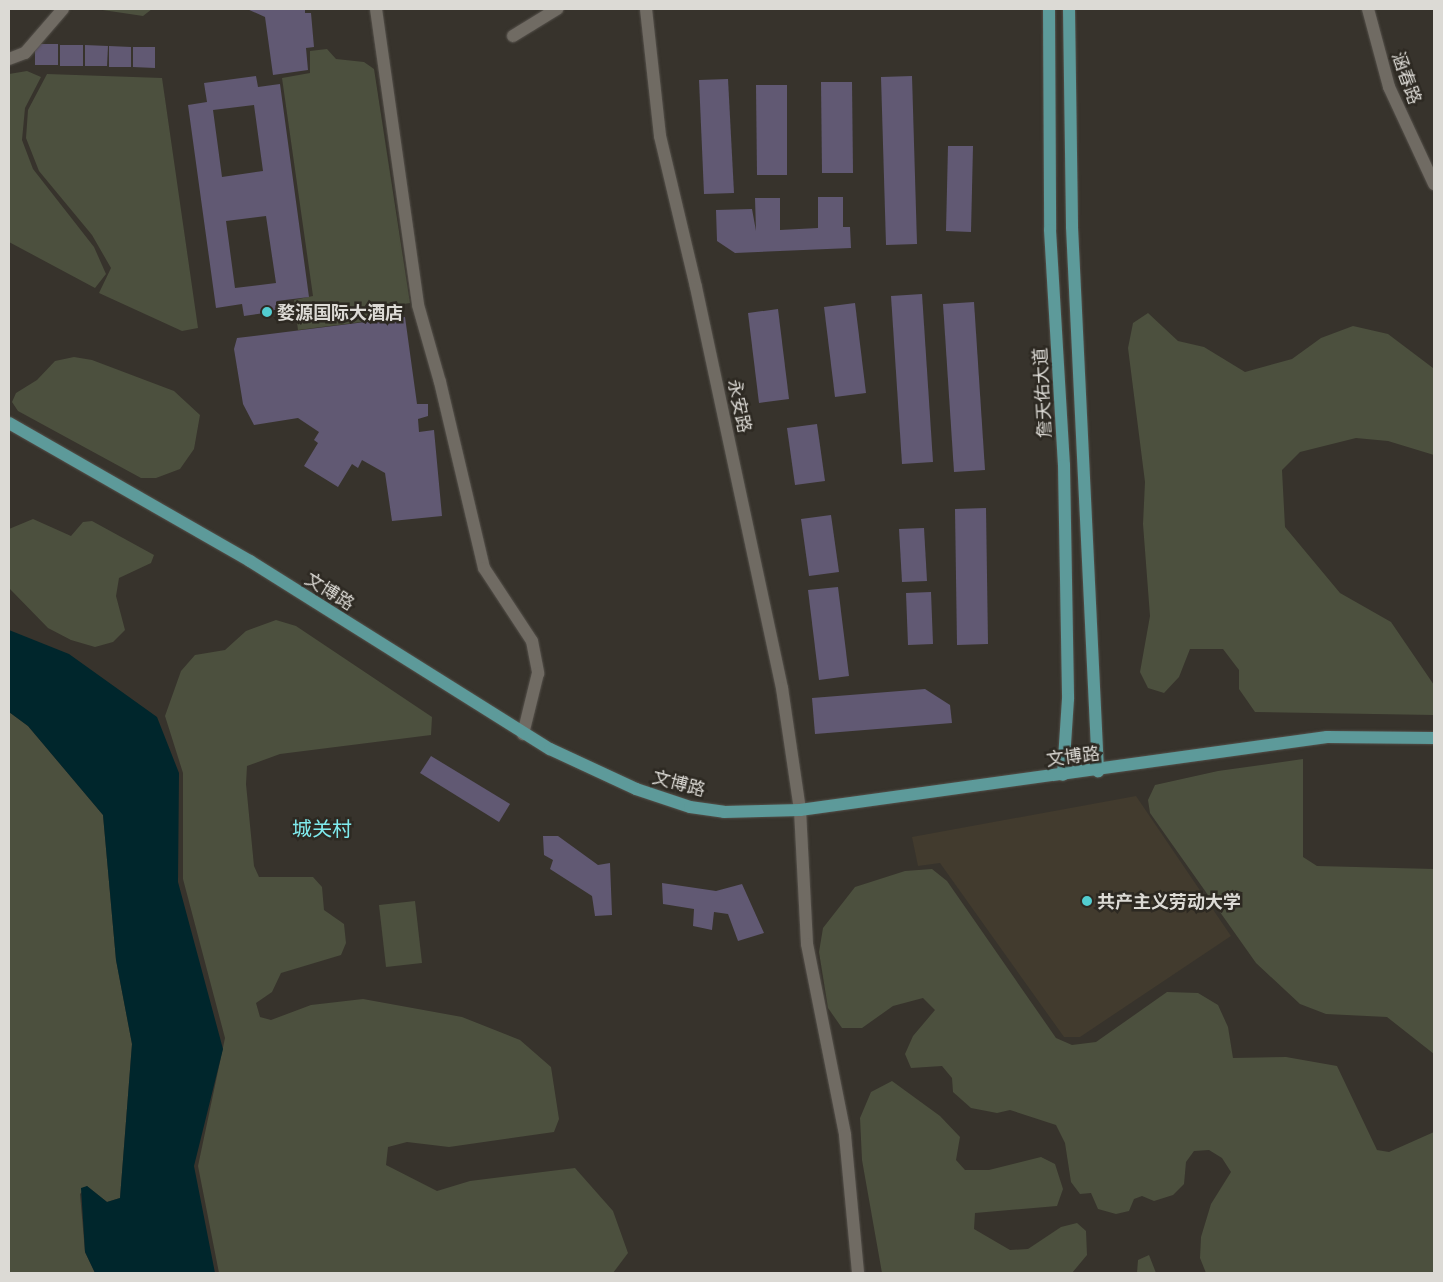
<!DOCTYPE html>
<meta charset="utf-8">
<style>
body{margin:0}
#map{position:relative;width:1443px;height:1282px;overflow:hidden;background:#37332c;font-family:Manrope,"Noto Sans SC",sans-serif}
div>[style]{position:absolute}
.built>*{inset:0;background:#423b2e}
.green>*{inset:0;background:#4c503e}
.water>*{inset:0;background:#00262c}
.building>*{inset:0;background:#615973}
.roads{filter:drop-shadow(0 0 1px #54504a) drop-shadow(0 0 1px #54504a)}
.minor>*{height:12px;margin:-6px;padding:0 6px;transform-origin:6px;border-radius:6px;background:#706b63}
.major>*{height:12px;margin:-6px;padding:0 6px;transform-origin:6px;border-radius:6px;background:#5d9a9a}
.dots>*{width:14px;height:14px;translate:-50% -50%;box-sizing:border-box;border:2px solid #2d2922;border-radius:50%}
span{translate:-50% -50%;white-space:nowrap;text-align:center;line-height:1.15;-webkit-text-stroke:5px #2d2922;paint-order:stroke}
.street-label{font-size:18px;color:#dcdad5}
.poi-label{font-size:18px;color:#dcdad5;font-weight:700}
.left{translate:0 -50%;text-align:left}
.quarter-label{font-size:20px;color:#7febee}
.frame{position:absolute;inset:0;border:10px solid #dcdad5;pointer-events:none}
</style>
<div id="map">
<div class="built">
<div style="clip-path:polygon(1136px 796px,1231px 936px,1080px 1037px,1064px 1037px,940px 863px,918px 866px,912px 837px)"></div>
</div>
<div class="green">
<div style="clip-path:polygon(96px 9px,152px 9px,143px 16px)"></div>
<div style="clip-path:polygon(327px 49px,336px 59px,364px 62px,374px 69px,410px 303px,368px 310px,369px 321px,298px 330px,294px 300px,313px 296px,282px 78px,310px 73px,310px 51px)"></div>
<div style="clip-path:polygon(27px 71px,41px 77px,25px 108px,22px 140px,33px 169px,94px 247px,106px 274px,95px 288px,9px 242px,9px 74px)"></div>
<div style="clip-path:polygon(47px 74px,162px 78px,198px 328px,182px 331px,99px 293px,111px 268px,92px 235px,39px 171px,26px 138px,28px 110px)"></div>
<div style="clip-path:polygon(1148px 313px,1178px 341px,1204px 347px,1245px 372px,1292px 359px,1321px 338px,1353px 326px,1388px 334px,1433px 368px,1434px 455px,1388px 441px,1356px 438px,1300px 452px,1282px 470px,1285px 527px,1340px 593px,1391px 622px,1434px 685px,1434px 715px,1255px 712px,1239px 689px,1239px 670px,1223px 649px,1190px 649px,1179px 677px,1164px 693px,1148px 688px,1140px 672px,1150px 616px,1143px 524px,1145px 482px,1128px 348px,1133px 323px)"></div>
<div style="clip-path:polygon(74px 357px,92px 360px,174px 391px,200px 415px,194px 449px,180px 469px,156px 478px,141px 478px,18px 411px,12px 402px,16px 393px,37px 380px,55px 361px)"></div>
<div style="clip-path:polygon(33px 519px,71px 536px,83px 522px,92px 521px,154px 555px,151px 563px,119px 578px,116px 596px,125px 630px,113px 642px,95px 647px,71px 640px,48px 628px,9px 588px,9px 529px)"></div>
<div style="clip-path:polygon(276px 620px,296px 626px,432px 717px,431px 735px,280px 754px,247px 766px,246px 784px,254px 866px,259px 877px,313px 877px,322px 887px,324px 910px,344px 924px,346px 943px,341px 955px,281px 973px,272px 992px,256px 1003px,260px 1017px,271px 1020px,311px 1005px,363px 999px,462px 1017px,520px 1040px,551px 1067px,559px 1119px,554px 1132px,449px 1147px,407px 1142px,388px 1147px,386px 1165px,437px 1191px,470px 1181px,575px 1168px,613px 1211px,628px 1253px,613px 1273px,219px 1273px,198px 1166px,225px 1038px,183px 879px,183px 773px,165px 716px,181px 671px,195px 655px,225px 650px,246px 631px)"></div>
<div style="clip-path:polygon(9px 712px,28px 726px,103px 815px,116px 960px,132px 1044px,120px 1198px,107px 1202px,87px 1186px,80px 1194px,85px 1252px,95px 1273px,9px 1273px)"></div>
<div style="clip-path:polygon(1303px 759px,1303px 857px,1317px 866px,1434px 869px,1434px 1054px,1387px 1017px,1326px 1014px,1300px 1004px,1256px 963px,1150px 813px,1148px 800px,1155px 785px,1218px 771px)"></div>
<div style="clip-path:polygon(932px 869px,947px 881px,1056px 1038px,1072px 1045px,1096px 1042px,1167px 992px,1198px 993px,1218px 1005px,1228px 1027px,1233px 1058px,1286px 1057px,1337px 1066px,1377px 1150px,1389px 1152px,1434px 1132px,1434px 1273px,1206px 1273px,1200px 1258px,1201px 1237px,1211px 1204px,1231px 1172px,1222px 1158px,1209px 1150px,1194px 1151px,1186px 1162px,1184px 1184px,1173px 1195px,1154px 1201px,1142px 1196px,1134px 1199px,1129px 1211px,1116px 1214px,1098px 1209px,1091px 1193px,1080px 1194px,1071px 1182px,1065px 1143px,1056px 1125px,1010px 1110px,997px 1113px,971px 1108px,953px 1092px,952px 1078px,942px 1066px,911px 1068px,905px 1054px,913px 1036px,935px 1010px,923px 998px,893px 1006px,862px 1028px,842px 1028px,828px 1008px,819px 952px,823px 928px,855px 887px,905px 871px)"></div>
<div style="clip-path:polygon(415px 901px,422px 963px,386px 967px,379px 905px)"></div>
<div style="clip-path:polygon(892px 1081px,940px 1116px,960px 1137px,956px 1160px,965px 1170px,989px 1170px,1041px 1157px,1055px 1164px,1063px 1189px,1057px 1206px,975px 1213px,974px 1229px,1010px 1250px,1028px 1249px,1061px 1227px,1077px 1223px,1086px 1231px,1087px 1255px,1072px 1273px,882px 1273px,862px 1160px,860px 1118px,871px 1092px)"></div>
<div style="clip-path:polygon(1149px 1255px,1156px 1273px,1137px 1273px,1138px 1260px)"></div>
</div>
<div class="water">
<div style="clip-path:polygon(9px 630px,69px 654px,157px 717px,179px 773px,178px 882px,223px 1049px,194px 1166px,215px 1273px,95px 1273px,85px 1252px,81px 1188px,87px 1186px,107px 1202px,120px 1198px,132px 1044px,116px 960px,103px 815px,28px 726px,9px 712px)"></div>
</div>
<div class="building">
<div style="clip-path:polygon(247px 9px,305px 9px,305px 13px,311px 13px,314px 47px,306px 48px,308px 70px,273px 75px,265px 17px)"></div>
<div style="clip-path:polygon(35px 44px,58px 44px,58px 65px,35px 65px)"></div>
<div style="clip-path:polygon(60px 45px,83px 45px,83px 66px,60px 66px)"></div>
<div style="clip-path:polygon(85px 45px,108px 46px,107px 66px,85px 66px)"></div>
<div style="clip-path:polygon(109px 46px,131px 47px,131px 67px,109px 67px)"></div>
<div style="clip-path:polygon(133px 47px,155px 47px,155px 68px,133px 67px)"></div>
<div style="clip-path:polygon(evenodd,256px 76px,258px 87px,280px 84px,309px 297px,277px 301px,278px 311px,244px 316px,242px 304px,216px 308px,188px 105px,207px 102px,204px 83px,256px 76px,254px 105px,263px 171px,222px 177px,213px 110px,254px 105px,256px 76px,266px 216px,276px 283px,235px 288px,226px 221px,266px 216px)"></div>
<div style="clip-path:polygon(912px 76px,917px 244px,886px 245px,881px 77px)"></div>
<div style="clip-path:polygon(728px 79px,734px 193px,704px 194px,699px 80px)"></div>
<div style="clip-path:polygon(821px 82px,852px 82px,853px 173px,822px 173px)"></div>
<div style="clip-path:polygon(756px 85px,787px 85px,787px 175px,757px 175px)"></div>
<div style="clip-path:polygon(948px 146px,973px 146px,971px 232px,946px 231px)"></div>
<div style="clip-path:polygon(818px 197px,843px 197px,843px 227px,850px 227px,851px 248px,735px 253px,717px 241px,716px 210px,752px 209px,756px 231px,755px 198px,780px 198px,780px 230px,818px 228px)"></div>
<div style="clip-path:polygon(922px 294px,933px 462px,902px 464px,891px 296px)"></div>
<div style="clip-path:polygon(974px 302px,985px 470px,954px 472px,943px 304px)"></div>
<div style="clip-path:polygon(855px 303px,866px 393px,835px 397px,824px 307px)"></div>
<div style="clip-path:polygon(778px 309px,789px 399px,759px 403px,748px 313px)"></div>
<div style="clip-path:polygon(405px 317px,417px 404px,428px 404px,428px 416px,418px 419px,419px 432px,434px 430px,442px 516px,392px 521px,385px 473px,362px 460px,358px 468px,352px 464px,338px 487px,304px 466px,318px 443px,314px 440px,319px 432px,298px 418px,254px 425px,243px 404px,234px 349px,237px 338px)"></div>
<div style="clip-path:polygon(817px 424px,825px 481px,795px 485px,787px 428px)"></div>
<div style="clip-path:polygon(986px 508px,988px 644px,957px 645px,955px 509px)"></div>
<div style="clip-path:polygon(831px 515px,839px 572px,809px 576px,801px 519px)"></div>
<div style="clip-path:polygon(924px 528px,927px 581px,902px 582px,899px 529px)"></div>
<div style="clip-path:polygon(838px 587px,849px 676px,819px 680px,808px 590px)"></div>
<div style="clip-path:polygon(931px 592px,933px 644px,908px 645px,906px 593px)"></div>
<div style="clip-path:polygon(925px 689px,950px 705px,952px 723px,815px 734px,812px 698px)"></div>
<div style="clip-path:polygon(431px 756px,510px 804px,499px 822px,420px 773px)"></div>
<div style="clip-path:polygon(543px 836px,558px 836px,598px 865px,610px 863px,612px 915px,595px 916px,592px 896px,550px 869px,553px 860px,544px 855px)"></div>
<div style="clip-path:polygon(662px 883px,716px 891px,742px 884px,764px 933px,738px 941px,728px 914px,714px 912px,712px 930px,693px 926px,694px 909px,663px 904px)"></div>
</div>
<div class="roads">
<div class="minor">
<div style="left:376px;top:9px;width:299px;rotate:81.9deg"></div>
<div style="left:418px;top:305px;width:80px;rotate:74.1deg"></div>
<div style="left:440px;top:382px;width:191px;rotate:76.7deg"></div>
<div style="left:484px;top:568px;width:87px;rotate:56.7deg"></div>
<div style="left:532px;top:641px;width:33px;rotate:79deg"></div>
<div style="left:538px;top:673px;width:63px;rotate:103.8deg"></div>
<div style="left:646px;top:9px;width:128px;rotate:83.7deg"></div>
<div style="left:660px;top:136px;width:155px;rotate:76.6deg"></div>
<div style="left:696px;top:287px;width:410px;rotate:77.9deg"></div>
<div style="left:782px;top:688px;width:123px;rotate:81.6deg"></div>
<div style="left:800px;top:810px;width:134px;rotate:87deg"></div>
<div style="left:807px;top:944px;width:195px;rotate:78.7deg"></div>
<div style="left:845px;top:1135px;width:139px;rotate:84.6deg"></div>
<div style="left:1368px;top:9px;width:81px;rotate:74.9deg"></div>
<div style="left:1389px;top:87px;width:107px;rotate:65.1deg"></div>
<div style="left:513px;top:36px;width:52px;rotate:-31.5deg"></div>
<div style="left:9px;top:59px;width:17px;rotate:-21deg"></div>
<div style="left:25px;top:53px;width:58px;rotate:-49.2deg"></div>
</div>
<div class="major">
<div style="left:1049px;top:9px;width:221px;rotate:89.7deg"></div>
<div style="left:1050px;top:230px;width:235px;rotate:86.6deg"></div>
<div style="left:1064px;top:465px;width:234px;rotate:89deg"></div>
<div style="left:1068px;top:699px;width:76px;rotate:93.8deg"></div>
<div style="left:1069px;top:9px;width:218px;rotate:89.2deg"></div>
<div style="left:1072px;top:227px;width:545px;rotate:87.26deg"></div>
<div style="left:9px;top:423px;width:278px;rotate:29.8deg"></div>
<div style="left:250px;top:561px;width:354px;rotate:32.1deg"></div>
<div style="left:550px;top:749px;width:95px;rotate:24.9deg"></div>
<div style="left:636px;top:789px;width:57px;rotate:18.4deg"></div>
<div style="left:690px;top:807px;width:34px;rotate:8deg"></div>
<div style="left:724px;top:812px;width:76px;rotate:-1.5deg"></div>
<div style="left:800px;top:810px;width:532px;rotate:-7.89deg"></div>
<div style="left:1327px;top:737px;width:107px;rotate:0.5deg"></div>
</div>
</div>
<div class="dots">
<div style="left:267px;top:312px;background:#52cdd0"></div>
<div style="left:1087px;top:901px;background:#52cdd0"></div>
</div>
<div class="street-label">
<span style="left:1407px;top:78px;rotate:70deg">涵春路</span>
<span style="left:1042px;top:393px;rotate:-93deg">詹天佑大道</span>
<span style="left:740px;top:406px;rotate:78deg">永安路</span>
<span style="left:330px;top:591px;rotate:32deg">文博路</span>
<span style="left:1073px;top:756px;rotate:-7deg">文博路</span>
<span style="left:679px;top:783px;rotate:15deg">文博路</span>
</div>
<div class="poi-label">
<span class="left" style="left:277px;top:312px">婺源国际大酒店</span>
<span class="left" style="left:1097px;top:901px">共产主义劳动大学</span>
</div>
<div class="quarter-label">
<span style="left:322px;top:828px">城关村</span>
</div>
<div class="frame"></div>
</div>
